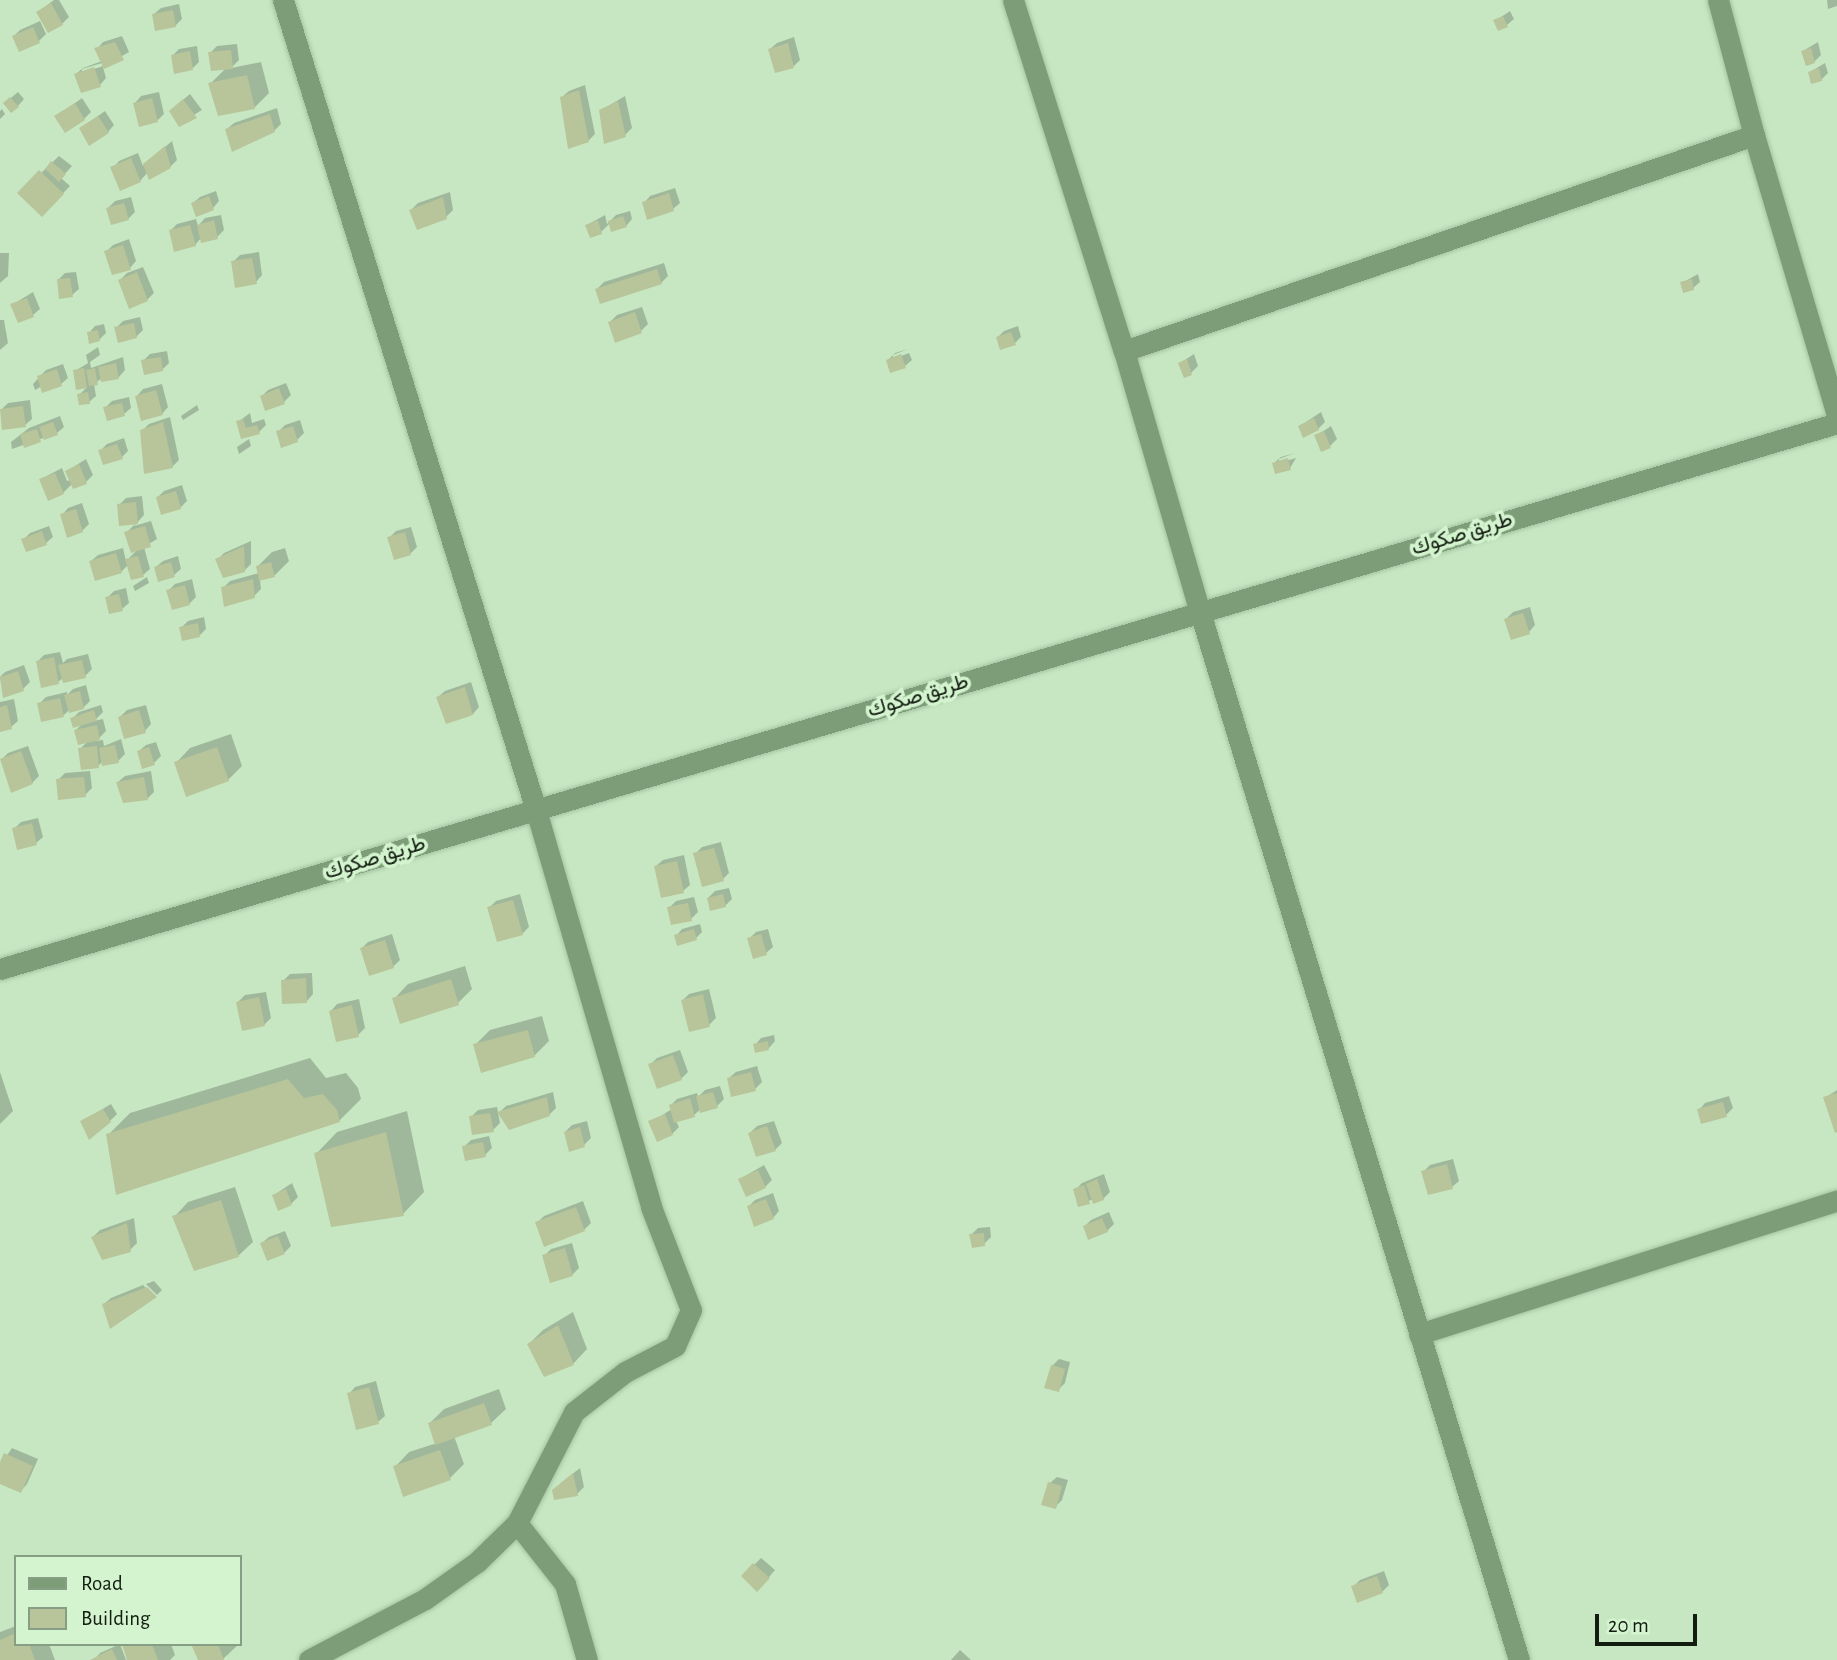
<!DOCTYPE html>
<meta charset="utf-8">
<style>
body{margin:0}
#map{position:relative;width:1837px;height:1660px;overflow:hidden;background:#c7e7c2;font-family:"Alegreya Sans",Vazirmatn,sans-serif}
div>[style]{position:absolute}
.shadow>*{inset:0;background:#0003}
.building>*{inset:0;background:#b8c49a}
.roads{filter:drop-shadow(0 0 2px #a6c3a2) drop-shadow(0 0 2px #a6c3a2)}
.minor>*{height:21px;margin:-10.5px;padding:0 10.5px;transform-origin:10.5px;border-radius:10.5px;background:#7d9d78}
span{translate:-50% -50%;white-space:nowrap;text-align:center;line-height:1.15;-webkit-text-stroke:7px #d4f4cf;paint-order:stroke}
.street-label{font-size:21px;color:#121d10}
.legend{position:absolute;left:14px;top:1555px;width:228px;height:91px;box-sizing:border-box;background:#d4f4cf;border:2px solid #869e83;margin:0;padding:9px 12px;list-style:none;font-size:21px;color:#121d10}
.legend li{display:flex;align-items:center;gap:14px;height:35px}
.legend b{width:35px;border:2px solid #869e83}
.scale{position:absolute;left:1595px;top:1614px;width:102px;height:32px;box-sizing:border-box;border:4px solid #121d10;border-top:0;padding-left:9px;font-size:21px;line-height:24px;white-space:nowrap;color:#121d10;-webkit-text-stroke:5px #d4f4cf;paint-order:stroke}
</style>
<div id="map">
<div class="shadow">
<div style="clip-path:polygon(54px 0,59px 0,69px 17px,62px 24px,38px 12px)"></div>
<div style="clip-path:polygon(1837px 0,1837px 6px,1828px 9px,1827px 0)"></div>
<div style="clip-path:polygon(179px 4px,182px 19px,175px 26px,154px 14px,161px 8px)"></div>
<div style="clip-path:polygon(1510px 11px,1514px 19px,1507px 25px,1495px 21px)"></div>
<div style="clip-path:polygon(40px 21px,46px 34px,39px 41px,14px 36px,20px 30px)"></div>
<div style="clip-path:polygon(evenodd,122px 36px,129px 52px,103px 67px,106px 78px,100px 85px,76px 74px,83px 68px,102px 61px,97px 49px,103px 42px,122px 36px,102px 63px,103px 66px,82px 73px,82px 69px,102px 63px)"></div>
<div style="clip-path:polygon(794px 37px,800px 60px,794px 66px,770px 49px,777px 43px)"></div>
<div style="clip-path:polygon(1818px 42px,1821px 55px,1814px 62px,1803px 51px)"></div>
<div style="clip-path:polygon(237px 44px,239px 60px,231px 68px,261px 62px,269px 93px,255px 107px,219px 114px,210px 84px,226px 68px,210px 53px,217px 46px)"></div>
<div style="clip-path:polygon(197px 46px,199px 62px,193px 68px,173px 55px,179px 49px)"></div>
<div style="clip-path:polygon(1825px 63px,1828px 73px,1821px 80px,1810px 72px)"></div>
<div style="clip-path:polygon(585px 85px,595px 134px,588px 141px,562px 97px,569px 91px)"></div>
<div style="clip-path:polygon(18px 92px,24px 99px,18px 106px,5px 103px)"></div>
<div style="clip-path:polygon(159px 92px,164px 114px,158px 120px,135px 103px,141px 96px)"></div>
<div style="clip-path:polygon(190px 94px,202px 110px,179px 124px,178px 104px)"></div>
<div style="clip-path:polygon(625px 96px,632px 128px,625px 135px,600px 111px)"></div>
<div style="clip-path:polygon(82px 98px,91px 112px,84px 119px,57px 116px)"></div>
<div style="clip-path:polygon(277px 108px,281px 124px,274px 131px,227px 129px,234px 123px)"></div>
<div style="clip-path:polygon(2px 109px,5px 114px,0 119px,0 111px)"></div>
<div style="clip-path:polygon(105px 111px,114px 125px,108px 132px,81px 128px)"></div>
<div style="clip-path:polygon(172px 141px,177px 160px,170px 167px,148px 172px,140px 181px,113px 168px,119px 161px,138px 153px,143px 166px)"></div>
<div style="clip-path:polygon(59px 156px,72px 166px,61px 178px,70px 186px,42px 215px,20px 193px)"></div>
<div style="clip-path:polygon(675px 188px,680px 203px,673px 209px,644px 203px,650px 196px)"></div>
<div style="clip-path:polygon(216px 191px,219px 201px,213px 208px,193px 203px,200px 197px)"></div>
<div style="clip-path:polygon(450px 192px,453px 210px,446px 217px,411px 210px,418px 203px)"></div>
<div style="clip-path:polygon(131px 197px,135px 212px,128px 219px,108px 208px,115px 201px)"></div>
<div style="clip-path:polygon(630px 211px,632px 219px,626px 226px,610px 223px,601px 232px,587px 225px,605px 215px,607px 224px,616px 215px)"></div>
<div style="clip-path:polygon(221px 215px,224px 230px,217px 237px,201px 238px,195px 245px,171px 230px,177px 224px,196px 219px,198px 226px,205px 218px)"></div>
<div style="clip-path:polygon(129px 239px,136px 261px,130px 268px,106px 252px,113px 245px)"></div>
<div style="clip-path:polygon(259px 252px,262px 275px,256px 282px,233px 262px,240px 255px)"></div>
<div style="clip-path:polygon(0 253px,9px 253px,8px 276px,0 283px)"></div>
<div style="clip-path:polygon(664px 263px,668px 276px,661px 283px,597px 289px,604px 282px)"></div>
<div style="clip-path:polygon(143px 267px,154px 293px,147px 300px,120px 280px,127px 273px)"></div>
<div style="clip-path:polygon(76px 272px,79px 289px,72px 295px,58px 280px,65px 273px)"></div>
<div style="clip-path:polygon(1698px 274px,1700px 282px,1693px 288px,1682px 283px)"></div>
<div style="clip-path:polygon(33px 292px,40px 309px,33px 315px,12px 305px)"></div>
<div style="clip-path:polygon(642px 307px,648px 324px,641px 331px,610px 322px,617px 315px)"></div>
<div style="clip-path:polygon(140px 317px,143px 330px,136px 337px,116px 328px,123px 321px)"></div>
<div style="clip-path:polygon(0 320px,4px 320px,8px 343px,0 350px)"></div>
<div style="clip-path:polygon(104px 324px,106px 333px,99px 340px,89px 333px,95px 326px)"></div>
<div style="clip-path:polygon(1018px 326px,1021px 337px,1015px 343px,998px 337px,1004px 331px)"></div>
<div style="clip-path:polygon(98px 347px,100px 355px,90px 362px,91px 368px,123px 357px,125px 370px,119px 377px,102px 378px,94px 384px,96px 396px,89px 402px,79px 395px,87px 387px,78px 388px,75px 371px,88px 363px,86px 355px)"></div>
<div style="clip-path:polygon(908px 349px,893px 355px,893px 359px,909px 353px,912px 360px,905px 366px,888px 360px,895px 353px)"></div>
<div style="clip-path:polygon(167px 351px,169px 363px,162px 370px,143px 361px,150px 354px)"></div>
<div style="clip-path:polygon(1194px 354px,1198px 366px,1191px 373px,1180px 363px)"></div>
<div style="clip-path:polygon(63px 364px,68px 378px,61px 384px,42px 386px,35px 390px,33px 384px,46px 370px)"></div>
<div style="clip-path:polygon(286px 383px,291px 395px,284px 402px,262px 396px,268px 390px)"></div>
<div style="clip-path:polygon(162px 384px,168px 407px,162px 414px,137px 396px,143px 389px)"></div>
<div style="clip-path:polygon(129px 397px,131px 408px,124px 414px,105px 408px,112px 401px)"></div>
<div style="clip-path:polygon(30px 400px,32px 419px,25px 425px,1px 410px,8px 403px)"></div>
<div style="clip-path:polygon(197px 405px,199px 410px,183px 420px,181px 416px)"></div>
<div style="clip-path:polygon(1321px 412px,1325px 422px,1318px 429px,1300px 426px)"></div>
<div style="clip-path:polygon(250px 413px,252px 423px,264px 419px,266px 425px,259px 432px,242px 437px,238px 422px)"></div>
<div style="clip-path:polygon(60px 416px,64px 427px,57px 433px,12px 449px,11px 442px,29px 428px)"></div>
<div style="clip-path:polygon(170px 417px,179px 460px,172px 467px,142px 431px,149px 424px)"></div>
<div style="clip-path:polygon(300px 420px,304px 433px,297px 440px,278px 432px,285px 425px)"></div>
<div style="clip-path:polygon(1331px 426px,1337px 439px,1330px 446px,1316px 436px)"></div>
<div style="clip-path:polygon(124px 438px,128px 451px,122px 457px,100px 451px,107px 444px)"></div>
<div style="clip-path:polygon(249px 439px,251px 446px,239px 454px,237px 447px)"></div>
<div style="clip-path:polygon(1295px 453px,1279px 459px,1279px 463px,1296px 458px,1290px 468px,1274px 463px,1281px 457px)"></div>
<div style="clip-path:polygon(86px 459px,93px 475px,86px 482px,74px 487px,72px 484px,63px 493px,41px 479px,62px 468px,67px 481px,71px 480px,67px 471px)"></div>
<div style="clip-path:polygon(182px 485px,187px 501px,180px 508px,158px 497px,164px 491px)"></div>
<div style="clip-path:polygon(142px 496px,144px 515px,134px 526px,151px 521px,157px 539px,144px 547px,150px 569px,143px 575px,129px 564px,121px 572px,91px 561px,98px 555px,123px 548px,126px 561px,138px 549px,126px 533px,137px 522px,119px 505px,126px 498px)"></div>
<div style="clip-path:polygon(82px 503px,89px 524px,82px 531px,62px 515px,68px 508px)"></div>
<div style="clip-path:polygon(49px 526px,53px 537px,46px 543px,23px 540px,30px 533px)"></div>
<div style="clip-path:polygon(411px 527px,417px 547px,410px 554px,389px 538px,396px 531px)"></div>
<div style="clip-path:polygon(251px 541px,251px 564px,244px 571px,217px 560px,224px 553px)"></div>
<div style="clip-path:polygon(285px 548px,289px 561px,275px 575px,260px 580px,261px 589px,254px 596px,223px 588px,230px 581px,259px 573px,257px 567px,272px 552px)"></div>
<div style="clip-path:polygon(178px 556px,181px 569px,174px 575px,156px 567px,163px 561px)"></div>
<div style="clip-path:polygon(147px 577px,149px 583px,135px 591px,133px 586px)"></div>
<div style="clip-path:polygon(192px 579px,196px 597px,189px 604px,168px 591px,175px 584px)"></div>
<div style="clip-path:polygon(126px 588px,129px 603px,122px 609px,107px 598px,114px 591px)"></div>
<div style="clip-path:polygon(1530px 607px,1535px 625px,1529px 632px,1506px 619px,1513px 612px)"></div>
<div style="clip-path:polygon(204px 617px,206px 629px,200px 635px,181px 628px,188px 621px)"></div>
<div style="clip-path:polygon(60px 652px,63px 663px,67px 659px,88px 654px,92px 669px,85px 676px,63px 678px,58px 682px,37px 662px,44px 655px)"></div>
<div style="clip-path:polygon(24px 665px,30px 682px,23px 689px,4px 696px,0 677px,5px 672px)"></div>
<div style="clip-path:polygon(471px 682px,479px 707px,473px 714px,438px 697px,445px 691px)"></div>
<div style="clip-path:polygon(86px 685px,90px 701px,79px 712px,101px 705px,103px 712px,94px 721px,103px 719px,106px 731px,96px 741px,103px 740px,104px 746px,121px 739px,125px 754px,118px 761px,103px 761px,98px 766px,80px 749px,88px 741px,76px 730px,83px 723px,72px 719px,83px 708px,70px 709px,64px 715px,39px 704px,46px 697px,67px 692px,67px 695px,73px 689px)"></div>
<div style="clip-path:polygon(14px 699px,18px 721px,11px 727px,0 730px,0 702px)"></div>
<div style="clip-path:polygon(146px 705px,151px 724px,145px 731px,120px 717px,127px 710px)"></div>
<div style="clip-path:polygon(231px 734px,242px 766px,228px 780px,176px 763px,190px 748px)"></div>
<div style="clip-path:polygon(156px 742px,161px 756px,154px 763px,139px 751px,146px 745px)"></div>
<div style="clip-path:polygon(28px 746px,39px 776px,32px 783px,1px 760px,8px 753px)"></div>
<div style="clip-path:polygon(90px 771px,92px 788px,85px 795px,58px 780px,65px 773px)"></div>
<div style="clip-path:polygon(151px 771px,154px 792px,148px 798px,118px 782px,125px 776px)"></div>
<div style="clip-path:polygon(38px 818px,43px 837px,36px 843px,14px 829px,21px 822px)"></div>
<div style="clip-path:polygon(721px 842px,729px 873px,723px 879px,695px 854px,702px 847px)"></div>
<div style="clip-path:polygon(684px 855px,690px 885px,683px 891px,656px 866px,663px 860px)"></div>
<div style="clip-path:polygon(729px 888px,732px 899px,725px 906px,708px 898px,715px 891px)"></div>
<div style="clip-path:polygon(520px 894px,529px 927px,522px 934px,489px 908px,496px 901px)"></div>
<div style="clip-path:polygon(694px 897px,698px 912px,691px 919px,669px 908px,676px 901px)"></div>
<div style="clip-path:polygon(700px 924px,702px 932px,696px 938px,676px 936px,682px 929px)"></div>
<div style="clip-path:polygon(768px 929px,773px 947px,766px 953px,749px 939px,756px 932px)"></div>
<div style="clip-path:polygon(392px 934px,400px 960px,393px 967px,362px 948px,368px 942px)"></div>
<div style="clip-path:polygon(465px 966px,472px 989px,458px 1003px,394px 999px,408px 984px)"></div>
<div style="clip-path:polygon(312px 973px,313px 994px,307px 1001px,283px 981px,290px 974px)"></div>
<div style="clip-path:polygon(709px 989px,716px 1018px,709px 1025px,683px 1000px,689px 994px)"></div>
<div style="clip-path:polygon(266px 992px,271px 1018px,264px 1025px,238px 1002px,245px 995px)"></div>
<div style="clip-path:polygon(359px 999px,365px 1028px,358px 1035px,331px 1011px,337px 1004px)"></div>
<div style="clip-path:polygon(542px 1016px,549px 1041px,534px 1056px,475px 1045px,490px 1030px)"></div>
<div style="clip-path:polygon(774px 1035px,775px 1041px,769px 1048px,755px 1045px,761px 1038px)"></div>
<div style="clip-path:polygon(680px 1050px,688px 1072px,681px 1079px,650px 1065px,657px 1058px)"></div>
<div style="clip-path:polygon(310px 1058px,326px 1078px,346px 1073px,358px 1088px,361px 1099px,339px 1121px,108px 1135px,130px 1113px)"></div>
<div style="clip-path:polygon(757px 1066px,762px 1082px,755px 1089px,729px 1078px,736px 1072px)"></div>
<div style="clip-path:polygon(0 1072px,13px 1111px,0 1124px)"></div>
<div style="clip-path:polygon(720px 1086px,724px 1099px,717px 1106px,701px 1109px,694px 1115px,676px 1121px,679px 1127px,672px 1134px,651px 1122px,672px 1109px,671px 1105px,677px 1099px,697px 1093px,698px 1097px,705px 1090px)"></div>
<div style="clip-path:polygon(1837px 1090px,1837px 1130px,1825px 1098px)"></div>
<div style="clip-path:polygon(553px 1092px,556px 1108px,549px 1115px,499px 1113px,506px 1106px)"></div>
<div style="clip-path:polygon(1729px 1096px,1733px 1108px,1726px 1115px,1699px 1110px,1705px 1103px)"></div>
<div style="clip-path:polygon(111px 1104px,117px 1114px,110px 1121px,82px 1121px)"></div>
<div style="clip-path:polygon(497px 1107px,500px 1123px,493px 1130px,471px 1117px,478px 1110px)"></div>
<div style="clip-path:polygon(407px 1111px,424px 1192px,403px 1214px,316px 1154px,337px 1132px)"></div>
<div style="clip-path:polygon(587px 1121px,591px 1138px,584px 1145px,565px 1132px,572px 1125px)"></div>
<div style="clip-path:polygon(774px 1121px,782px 1143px,775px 1150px,750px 1133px,757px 1126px)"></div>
<div style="clip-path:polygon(489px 1136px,492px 1148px,485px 1155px,464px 1147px,471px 1140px)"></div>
<div style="clip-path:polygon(1453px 1159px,1459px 1181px,1452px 1187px,1423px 1172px,1430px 1165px)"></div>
<div style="clip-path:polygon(764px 1165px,772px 1180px,765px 1187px,740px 1179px)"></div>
<div style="clip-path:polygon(1104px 1174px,1110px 1192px,1103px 1199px,1093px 1199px,1080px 1205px,1075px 1190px,1082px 1183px)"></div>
<div style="clip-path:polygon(292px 1183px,298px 1197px,291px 1204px,274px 1195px)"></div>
<div style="clip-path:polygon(235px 1187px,253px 1242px,238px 1256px,174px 1217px,188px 1202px)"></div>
<div style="clip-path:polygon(773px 1193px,779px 1211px,773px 1218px,749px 1206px,755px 1200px)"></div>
<div style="clip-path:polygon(583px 1201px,591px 1223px,584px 1230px,537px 1223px,544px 1216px)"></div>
<div style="clip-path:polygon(1109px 1212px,1114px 1224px,1107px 1231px,1085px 1226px,1091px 1220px)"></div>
<div style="clip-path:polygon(134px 1218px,137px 1243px,130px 1250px,93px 1237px,100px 1230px)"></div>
<div style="clip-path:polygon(990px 1227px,991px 1237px,984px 1244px,971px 1235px,978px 1228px)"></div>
<div style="clip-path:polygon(285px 1231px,291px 1246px,284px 1253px,262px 1243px,269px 1237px)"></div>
<div style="clip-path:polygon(572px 1243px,579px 1268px,572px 1275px,544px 1256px,551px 1249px)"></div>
<div style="clip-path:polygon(154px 1281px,162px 1290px,157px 1295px,146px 1284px)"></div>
<div style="clip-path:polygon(143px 1285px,154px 1297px,104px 1304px,111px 1298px)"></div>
<div style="clip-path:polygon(573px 1312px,587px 1349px,573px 1364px,529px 1344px,543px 1330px)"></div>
<div style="clip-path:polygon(1059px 1359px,1070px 1362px,1065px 1383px,1058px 1390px,1052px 1366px)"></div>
<div style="clip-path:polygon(376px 1381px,385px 1416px,378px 1422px,349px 1394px,355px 1387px)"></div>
<div style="clip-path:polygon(499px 1389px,506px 1409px,491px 1423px,454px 1436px,464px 1464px,450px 1478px,395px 1467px,409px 1452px,437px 1443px,430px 1423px,444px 1409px)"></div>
<div style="clip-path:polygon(12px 1448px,38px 1459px,27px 1484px,21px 1491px,0 1482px,0 1466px)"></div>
<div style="clip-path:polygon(580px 1468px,584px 1487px,577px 1494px,561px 1483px)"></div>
<div style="clip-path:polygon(1057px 1477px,1068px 1480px,1062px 1500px,1055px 1507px,1050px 1483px)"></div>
<div style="clip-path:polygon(761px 1558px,775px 1570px,764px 1583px,743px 1576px)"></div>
<div style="clip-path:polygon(1384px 1571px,1389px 1585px,1382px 1592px,1353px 1587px,1360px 1580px)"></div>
<div style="clip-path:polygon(16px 1626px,16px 1644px,49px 1644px,55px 1660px,0 1660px,0 1632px)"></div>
<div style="clip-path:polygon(120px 1644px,126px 1660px,94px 1660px,100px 1653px)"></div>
<div style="clip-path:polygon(124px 1644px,171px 1644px,175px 1655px,170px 1660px,129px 1660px)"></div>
<div style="clip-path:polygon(193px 1644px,237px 1644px,238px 1645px,223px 1659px,200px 1660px)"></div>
<div style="clip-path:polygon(960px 1650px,971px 1660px,951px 1660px)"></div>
</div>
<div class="building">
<div style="clip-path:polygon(51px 3px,63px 25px,48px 33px,36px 12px)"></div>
<div style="clip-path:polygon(173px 10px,176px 27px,155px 31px,152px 14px)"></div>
<div style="clip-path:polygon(1503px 16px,1508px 27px,1498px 31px,1493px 20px)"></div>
<div style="clip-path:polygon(33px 27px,40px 43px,19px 52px,12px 36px)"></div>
<div style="clip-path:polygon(115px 42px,124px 60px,104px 69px,94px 48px)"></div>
<div style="clip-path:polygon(788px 43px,794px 68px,775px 73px,768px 49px)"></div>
<div style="clip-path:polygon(1811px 48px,1815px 63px,1806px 66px,1801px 51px)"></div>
<div style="clip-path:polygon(231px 50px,233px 69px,211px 71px,208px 52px)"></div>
<div style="clip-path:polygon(190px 51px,193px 70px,174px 74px,171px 55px)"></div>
<div style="clip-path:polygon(94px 67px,101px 87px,81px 93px,74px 74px)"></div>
<div style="clip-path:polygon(1819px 68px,1822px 81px,1811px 84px,1808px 72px)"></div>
<div style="clip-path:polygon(247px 75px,255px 109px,218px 116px,208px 83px)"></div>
<div style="clip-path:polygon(579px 90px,589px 142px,568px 149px,560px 97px)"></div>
<div style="clip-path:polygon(10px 97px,19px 107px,11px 113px,3px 103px)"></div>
<div style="clip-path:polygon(152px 98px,158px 122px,139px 127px,133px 103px)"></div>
<div style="clip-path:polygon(183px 99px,197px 118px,179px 127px,169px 111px)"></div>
<div style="clip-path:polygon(618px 101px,626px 137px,604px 144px,599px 110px)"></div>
<div style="clip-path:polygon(75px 103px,85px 120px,65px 133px,54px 116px)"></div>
<div style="clip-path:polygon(270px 114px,275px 132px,232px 152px,225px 129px)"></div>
<div style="clip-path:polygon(98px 116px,109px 133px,89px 146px,79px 128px)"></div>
<div style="clip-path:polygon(165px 146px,171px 168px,149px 180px,143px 164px)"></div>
<div style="clip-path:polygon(131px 158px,141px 182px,120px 191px,110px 167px)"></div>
<div style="clip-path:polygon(51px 161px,66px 174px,59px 182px,45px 169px)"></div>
<div style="clip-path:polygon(39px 170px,64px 194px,42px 217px,17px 193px)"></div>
<div style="clip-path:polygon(669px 193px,674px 211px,647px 220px,642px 202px)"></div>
<div style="clip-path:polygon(209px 196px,214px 210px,196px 217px,191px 203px)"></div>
<div style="clip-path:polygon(443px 197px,447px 219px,417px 230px,409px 210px)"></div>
<div style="clip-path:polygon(124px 203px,129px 220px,111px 225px,106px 208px)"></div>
<div style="clip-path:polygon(623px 216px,627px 227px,611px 232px,608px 221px)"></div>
<div style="clip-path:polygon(214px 220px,218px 239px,201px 243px,197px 225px)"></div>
<div style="clip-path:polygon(598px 220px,602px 234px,590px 238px,585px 225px)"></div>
<div style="clip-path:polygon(190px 225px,196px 246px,174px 252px,169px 230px)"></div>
<div style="clip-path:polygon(123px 245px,131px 270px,112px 275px,104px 251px)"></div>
<div style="clip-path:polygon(252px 258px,257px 284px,235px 288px,231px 261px)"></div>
<div style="clip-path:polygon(657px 269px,662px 284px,600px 304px,595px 289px)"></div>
<div style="clip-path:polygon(137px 272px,148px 301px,129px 309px,118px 280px)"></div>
<div style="clip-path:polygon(70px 278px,73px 297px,59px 299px,57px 279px)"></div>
<div style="clip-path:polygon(1692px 279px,1694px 290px,1683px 293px,1680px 282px)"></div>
<div style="clip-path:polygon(27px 298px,34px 317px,18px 323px,10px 304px)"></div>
<div style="clip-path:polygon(635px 312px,642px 333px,615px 343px,608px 322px)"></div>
<div style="clip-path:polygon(134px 323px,137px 338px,118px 343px,114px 327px)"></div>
<div style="clip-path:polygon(98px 330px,100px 341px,89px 344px,87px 332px)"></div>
<div style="clip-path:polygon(1011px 332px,1016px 345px,1000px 350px,996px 337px)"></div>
<div style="clip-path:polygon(901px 354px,906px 368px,890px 373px,886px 360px)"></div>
<div style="clip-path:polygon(161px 357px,163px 371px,144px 375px,141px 360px)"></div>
<div style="clip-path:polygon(1187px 359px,1192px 375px,1184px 378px,1178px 363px)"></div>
<div style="clip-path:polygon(116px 363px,119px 379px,101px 382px,98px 367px)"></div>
<div style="clip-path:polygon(84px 368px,87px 388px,76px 390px,73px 370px)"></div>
<div style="clip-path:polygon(95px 368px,98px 385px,89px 386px,86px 370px)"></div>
<div style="clip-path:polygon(57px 369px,62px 386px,42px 393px,37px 376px)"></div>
<div style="clip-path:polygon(279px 388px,285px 404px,265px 411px,260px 396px)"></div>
<div style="clip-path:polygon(156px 390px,163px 415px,141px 421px,135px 396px)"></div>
<div style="clip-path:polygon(88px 392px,90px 404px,79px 405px,77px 394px)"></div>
<div style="clip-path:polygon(122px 403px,125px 416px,107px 421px,103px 407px)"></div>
<div style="clip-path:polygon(23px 406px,26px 427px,2px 430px,0 409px)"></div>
<div style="clip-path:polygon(1314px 418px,1319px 430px,1303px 438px,1298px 426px)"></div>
<div style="clip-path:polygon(243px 419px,246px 428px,257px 425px,260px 434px,241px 439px,236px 421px)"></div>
<div style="clip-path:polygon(53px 422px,58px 435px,44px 440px,39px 427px)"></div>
<div style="clip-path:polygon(163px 422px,173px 468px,144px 474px,140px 430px)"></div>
<div style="clip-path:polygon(293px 426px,298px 442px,281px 448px,276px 431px)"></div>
<div style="clip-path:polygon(37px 429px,41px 442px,24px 448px,20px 434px)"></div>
<div style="clip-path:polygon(1324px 431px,1331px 448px,1321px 452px,1314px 435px)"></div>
<div style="clip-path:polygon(117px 444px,123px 459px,103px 465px,98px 450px)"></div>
<div style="clip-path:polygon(1288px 458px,1291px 470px,1275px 474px,1272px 463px)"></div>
<div style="clip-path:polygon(79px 464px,87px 484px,73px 489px,65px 471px)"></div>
<div style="clip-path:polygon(55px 473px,64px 494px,48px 501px,39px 479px)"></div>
<div style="clip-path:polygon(176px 491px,181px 509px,161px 515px,156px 497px)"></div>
<div style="clip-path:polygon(136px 502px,138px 524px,119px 526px,117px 504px)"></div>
<div style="clip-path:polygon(76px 509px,83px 532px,67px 538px,60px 514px)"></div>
<div style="clip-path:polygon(145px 526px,151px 547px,131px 553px,124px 532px)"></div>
<div style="clip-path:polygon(42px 531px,47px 545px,26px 552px,21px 539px)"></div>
<div style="clip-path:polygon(405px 532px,411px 555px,394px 560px,387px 537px)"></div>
<div style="clip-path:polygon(244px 546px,245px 572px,223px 578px,215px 559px)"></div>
<div style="clip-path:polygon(116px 553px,122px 573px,95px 581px,89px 561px)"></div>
<div style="clip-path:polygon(138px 556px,144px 577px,131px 580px,125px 559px)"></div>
<div style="clip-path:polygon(171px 562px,175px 577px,158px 582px,154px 567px)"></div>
<div style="clip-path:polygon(271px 562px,275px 577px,259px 581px,256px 566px)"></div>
<div style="clip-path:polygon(253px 579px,255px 598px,224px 607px,221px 587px)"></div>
<div style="clip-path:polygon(185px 585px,190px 605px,172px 610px,166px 590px)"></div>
<div style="clip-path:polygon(119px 594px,123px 611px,109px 614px,105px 597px)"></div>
<div style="clip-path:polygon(1523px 613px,1530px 634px,1511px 640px,1504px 619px)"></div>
<div style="clip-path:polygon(198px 623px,200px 637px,182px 641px,179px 627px)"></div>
<div style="clip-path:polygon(54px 657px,59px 684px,41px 688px,36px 661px)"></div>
<div style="clip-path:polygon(82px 660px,86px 678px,63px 683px,58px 665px)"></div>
<div style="clip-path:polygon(18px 671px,24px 691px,3px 698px,0 677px)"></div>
<div style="clip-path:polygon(465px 687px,473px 715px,446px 724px,436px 697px)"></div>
<div style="clip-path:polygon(80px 691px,84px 709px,69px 713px,64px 695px)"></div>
<div style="clip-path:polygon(60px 698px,64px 717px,41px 722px,37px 703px)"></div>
<div style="clip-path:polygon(7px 705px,12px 729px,0 732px,0 707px)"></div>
<div style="clip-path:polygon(94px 710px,97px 721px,73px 728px,70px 718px)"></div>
<div style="clip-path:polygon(139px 710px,146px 733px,124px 739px,118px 717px)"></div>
<div style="clip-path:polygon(97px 725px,100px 740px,78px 745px,74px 730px)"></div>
<div style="clip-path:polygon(115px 745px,119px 763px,102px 766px,99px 748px)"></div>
<div style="clip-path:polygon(97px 746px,99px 768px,81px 770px,78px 748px)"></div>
<div style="clip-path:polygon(149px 747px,155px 765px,142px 769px,137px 751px)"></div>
<div style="clip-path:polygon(217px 747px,229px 781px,186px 797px,174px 762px)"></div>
<div style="clip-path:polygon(21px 751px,33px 784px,11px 793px,0 759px)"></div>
<div style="clip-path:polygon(84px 777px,86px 797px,58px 800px,56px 779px)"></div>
<div style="clip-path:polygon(144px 777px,148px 800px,123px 803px,116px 782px)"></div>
<div style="clip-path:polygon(32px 823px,37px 845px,17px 850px,12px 828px)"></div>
<div style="clip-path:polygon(714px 848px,724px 881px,702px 887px,693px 853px)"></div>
<div style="clip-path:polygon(677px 861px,684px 893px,661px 898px,654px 866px)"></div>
<div style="clip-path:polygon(723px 894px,726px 907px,710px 911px,707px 898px)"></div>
<div style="clip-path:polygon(513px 900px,523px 935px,497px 942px,487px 907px)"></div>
<div style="clip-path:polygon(688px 903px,692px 921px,671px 925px,667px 907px)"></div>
<div style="clip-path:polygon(694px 929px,697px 940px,677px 946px,674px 935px)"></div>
<div style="clip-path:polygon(761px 934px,767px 955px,753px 959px,747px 938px)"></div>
<div style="clip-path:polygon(385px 940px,394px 968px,369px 976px,360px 948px)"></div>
<div style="clip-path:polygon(306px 978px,307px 1003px,282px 1004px,281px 980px)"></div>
<div style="clip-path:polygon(451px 979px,459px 1005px,400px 1024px,392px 998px)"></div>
<div style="clip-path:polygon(703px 994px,710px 1027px,689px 1032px,681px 1000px)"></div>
<div style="clip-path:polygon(259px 997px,265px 1026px,242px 1031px,236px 1002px)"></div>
<div style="clip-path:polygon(352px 1005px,359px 1037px,336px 1042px,329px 1011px)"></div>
<div style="clip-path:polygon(528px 1030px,535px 1057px,481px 1073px,473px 1044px)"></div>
<div style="clip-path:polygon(768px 1041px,769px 1050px,755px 1053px,753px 1044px)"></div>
<div style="clip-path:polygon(673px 1055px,682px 1080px,657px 1089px,648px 1064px)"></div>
<div style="clip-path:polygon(751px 1072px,756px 1091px,731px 1097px,727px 1078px)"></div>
<div style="clip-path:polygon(288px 1079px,304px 1098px,323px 1094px,337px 1110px,340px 1122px,116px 1195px,106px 1134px)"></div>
<div style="clip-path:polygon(713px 1092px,718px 1108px,700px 1113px,696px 1096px)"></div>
<div style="clip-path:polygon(1837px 1093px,1837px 1132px,1835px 1133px,1823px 1097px)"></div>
<div style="clip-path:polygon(547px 1097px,550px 1116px,509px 1130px,497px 1112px)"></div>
<div style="clip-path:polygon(690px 1098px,695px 1117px,674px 1123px,669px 1105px)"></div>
<div style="clip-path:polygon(1723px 1102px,1727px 1117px,1701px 1124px,1697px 1109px)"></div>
<div style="clip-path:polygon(103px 1109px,111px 1122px,89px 1140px,80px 1121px)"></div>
<div style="clip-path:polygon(490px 1113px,494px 1132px,472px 1135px,469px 1116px)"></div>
<div style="clip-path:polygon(665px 1114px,673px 1135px,657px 1142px,648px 1121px)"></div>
<div style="clip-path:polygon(767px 1126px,776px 1151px,756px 1157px,748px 1133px)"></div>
<div style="clip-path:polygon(580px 1127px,585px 1147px,569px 1152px,564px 1132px)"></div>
<div style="clip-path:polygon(386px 1132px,404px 1216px,331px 1227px,314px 1153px)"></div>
<div style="clip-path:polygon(483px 1142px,486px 1157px,465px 1161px,462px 1146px)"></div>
<div style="clip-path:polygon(1447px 1164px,1453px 1189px,1428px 1195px,1421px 1171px)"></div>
<div style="clip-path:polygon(758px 1170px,766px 1188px,746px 1197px,738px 1179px)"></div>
<div style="clip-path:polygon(1097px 1179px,1104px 1200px,1093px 1204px,1086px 1184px)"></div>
<div style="clip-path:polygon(1084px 1185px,1090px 1204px,1078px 1207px,1073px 1189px)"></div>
<div style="clip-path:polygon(286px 1189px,292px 1205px,278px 1211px,272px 1195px)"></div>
<div style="clip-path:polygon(766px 1199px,774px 1219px,754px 1227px,747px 1206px)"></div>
<div style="clip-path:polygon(221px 1200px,239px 1257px,194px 1271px,172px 1216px)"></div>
<div style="clip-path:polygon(576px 1207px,585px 1231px,544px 1247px,535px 1222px)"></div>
<div style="clip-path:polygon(1102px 1218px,1108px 1232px,1088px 1240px,1083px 1226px)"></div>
<div style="clip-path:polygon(127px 1223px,131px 1252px,102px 1260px,91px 1237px)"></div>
<div style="clip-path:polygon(984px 1233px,985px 1246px,972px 1248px,969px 1234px)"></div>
<div style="clip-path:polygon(278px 1236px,285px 1254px,267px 1261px,260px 1243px)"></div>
<div style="clip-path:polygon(565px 1248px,573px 1276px,550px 1283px,542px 1255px)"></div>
<div style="clip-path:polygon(147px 1287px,157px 1297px,110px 1329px,102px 1304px)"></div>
<div style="clip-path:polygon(558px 1325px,574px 1365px,544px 1377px,527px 1344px)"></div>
<div style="clip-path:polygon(1051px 1365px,1065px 1369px,1059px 1392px,1044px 1388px)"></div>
<div style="clip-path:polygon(369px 1387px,379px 1424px,356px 1430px,347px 1393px)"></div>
<div style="clip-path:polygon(484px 1403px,492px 1425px,435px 1445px,428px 1423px)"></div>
<div style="clip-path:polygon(440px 1450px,451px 1480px,403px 1497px,393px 1466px)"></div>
<div style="clip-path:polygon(4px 1453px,33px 1466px,21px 1493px,0 1484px,0 1462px)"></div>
<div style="clip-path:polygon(573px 1473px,578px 1496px,554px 1500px,552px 1490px)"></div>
<div style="clip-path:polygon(1048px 1482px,1062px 1486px,1056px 1509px,1041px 1505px)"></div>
<div style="clip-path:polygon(753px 1563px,770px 1578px,757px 1592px,741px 1576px)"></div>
<div style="clip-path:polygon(1377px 1576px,1383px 1593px,1357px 1603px,1351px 1586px)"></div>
<div style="clip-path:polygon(16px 1633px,16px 1644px,29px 1644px,35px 1660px,0 1660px,0 1640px)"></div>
<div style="clip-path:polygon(122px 1644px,152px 1644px,158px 1660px,127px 1660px)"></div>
<div style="clip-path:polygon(191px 1644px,218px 1644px,224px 1660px,198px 1660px)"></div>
<div style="clip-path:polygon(112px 1649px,117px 1660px,90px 1660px)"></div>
</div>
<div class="roads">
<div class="minor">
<div style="left:283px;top:0;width:849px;rotate:72.65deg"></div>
<div style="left:536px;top:810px;width:413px;rotate:73.8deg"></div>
<div style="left:651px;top:1207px;width:110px;rotate:68.8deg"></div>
<div style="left:691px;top:1310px;width:39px;rotate:114deg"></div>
<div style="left:675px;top:1346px;width:56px;rotate:152.5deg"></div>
<div style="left:625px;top:1372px;width:65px;rotate:141.9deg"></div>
<div style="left:574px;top:1412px;width:125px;rotate:117.2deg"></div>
<div style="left:517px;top:1523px;width:56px;rotate:135.7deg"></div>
<div style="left:477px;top:1562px;width:64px;rotate:144.6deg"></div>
<div style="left:425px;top:1599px;width:131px;rotate:152.3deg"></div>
<div style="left:1013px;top:0;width:368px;rotate:72.5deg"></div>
<div style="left:1124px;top:351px;width:272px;rotate:73.8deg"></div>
<div style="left:1200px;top:612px;width:1095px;rotate:73.07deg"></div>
<div style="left:1718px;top:0;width:140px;rotate:75.1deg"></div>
<div style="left:1754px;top:135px;width:292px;rotate:73.5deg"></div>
<div style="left:1124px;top:351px;width:666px;rotate:-18.92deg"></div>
<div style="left:0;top:969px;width:1916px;rotate:-16.55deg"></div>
<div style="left:1419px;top:1334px;width:439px;rotate:-17.7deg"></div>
<div style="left:517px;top:1523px;width:78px;rotate:51.8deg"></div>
<div style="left:565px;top:1584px;width:79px;rotate:73.9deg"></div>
</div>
</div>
<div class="street-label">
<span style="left:1462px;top:534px;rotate:-17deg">طريق صكوك</span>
<span style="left:918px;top:696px;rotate:-17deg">طريق صكوك</span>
<span style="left:375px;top:858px;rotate:-17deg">طريق صكوك</span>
</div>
<ul class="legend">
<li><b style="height:9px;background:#7d9d78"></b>Road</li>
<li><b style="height:19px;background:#b8c49a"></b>Building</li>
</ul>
<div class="scale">20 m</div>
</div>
